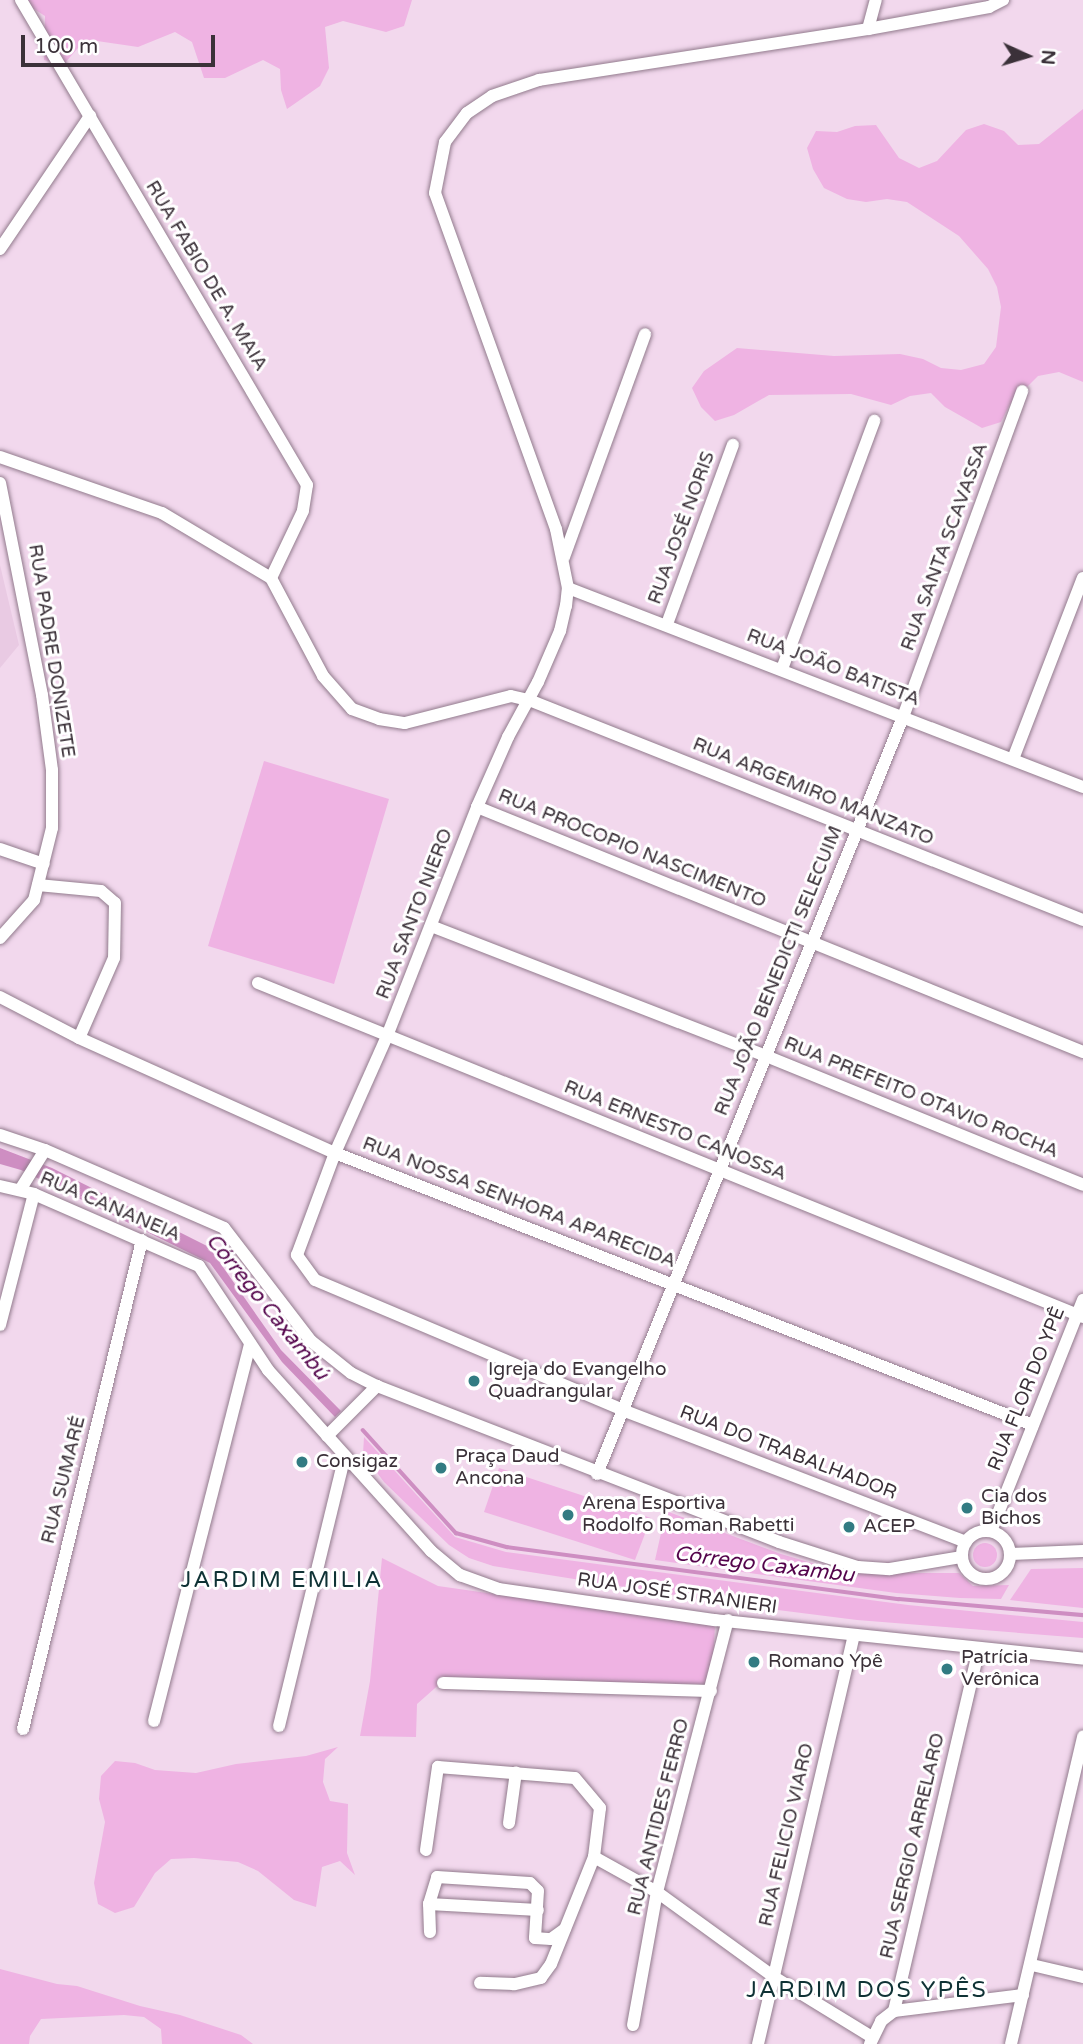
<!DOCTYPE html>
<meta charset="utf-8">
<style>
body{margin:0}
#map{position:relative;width:1083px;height:2044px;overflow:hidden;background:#f2d8ed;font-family:"Varela Round",sans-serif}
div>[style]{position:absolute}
.built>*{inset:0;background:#e9cae3}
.green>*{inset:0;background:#efb3e3}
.round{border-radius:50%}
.water>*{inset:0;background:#ce8ec2}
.stream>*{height:3.5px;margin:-1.75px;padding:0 1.75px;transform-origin:1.75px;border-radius:1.75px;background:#ce8ec2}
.roads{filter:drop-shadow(0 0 2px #927b8d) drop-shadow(0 0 2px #927b8d)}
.minor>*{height:12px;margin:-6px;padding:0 6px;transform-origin:6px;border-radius:6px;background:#fff}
.minor>.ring{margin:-6px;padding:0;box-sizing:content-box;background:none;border:12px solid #fff;border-radius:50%}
.dots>*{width:19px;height:19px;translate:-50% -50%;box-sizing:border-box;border:4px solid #fff;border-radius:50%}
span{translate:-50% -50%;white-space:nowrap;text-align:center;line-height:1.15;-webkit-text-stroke:6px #fff;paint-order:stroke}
.street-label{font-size:19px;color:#3b3139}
.poi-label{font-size:19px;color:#3b3139}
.left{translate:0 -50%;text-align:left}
.water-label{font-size:21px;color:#53034b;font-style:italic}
.quarter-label{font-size:23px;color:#0f3235;letter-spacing:2px}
.north{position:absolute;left:992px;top:21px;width:70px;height:70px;-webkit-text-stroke:5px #fff;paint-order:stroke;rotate:94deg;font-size:19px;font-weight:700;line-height:28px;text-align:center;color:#3b3139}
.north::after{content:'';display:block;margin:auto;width:24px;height:32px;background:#3b3139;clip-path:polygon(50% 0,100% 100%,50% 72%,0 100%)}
.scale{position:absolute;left:21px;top:35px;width:194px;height:32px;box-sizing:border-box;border:4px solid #3b3139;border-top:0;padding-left:9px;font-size:21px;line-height:24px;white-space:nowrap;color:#3b3139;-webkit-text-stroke:5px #fff;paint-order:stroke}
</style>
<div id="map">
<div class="built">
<div style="clip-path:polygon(0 565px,19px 645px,0 668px)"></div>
</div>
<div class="green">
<div style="clip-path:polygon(20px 0,412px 0,404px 26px,386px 32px,343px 21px,325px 27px,329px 68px,320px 86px,287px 109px,281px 90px,280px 69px,263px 60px,225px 78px,204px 78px,192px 42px,175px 32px,138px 47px,97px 41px,78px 48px,64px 64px,44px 60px,45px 16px)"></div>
<div style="clip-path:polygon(1083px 109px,1083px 382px,1059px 372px,1038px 376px,1010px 404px,1001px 422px,982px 428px,945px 407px,931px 393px,910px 396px,891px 405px,851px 394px,769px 395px,734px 415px,715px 421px,701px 407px,692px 388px,704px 371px,737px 348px,834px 356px,900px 354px,923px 359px,941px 368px,961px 370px,984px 364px,996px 347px,1001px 307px,997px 287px,988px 269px,959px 236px,907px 202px,887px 199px,866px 202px,847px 199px,824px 188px,813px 169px,807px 148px,816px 131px,837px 132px,855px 126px,876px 125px,899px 158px,919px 168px,937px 161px,966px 130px,984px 124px,1004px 131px,1018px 145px,1039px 144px)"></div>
<div style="clip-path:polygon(264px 761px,389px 799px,334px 984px,208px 946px)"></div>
<div style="clip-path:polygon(364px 1437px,455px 1537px,506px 1552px,908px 1605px,1083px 1622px,1083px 1638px,857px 1620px,738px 1605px,493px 1566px,469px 1558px,449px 1545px,384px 1482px,363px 1454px)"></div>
<div style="clip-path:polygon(499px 1468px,651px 1518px,635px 1560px,484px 1512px)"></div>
<div style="clip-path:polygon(666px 1511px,781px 1554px,846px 1573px,959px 1573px,973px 1586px,1009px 1585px,1001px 1599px,960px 1598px,896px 1593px,655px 1560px)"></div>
<div class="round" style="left:973px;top:1543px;width:24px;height:24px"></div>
<div style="clip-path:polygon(382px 1558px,438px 1586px,715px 1625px,712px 1684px,443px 1681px,417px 1704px,416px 1737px,360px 1736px,370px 1681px)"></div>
<div style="clip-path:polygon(1083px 1568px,1083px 1608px,1010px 1600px,1031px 1569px)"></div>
<div style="clip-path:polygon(338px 1747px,325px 1759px,323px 1782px,330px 1801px,348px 1804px,347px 1853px,355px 1875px,340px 1861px,322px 1867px,316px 1907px,294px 1900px,258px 1871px,238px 1862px,194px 1858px,171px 1859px,155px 1873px,134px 1907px,115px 1913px,98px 1904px,94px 1883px,105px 1822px,99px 1799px,101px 1776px,115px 1761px,135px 1763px,155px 1770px,196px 1773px,236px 1764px,306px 1756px)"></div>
<div style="clip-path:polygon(0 1969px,57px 1984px,77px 1986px,140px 2006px,180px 2015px,241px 2035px,253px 2044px,162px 2044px,161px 2029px,144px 2017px,124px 2015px,41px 2019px,30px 2036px,29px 2044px,0 2044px)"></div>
</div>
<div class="water">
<div style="clip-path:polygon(0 1148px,52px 1168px,209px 1247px,281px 1350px,341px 1411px,335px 1417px,282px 1362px,210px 1263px,21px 1170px,0 1164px)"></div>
</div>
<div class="stream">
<div style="left:363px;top:1430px;width:139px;rotate:47.9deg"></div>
<div style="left:456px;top:1533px;width:53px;rotate:15.4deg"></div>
<div style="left:507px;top:1547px;width:395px;rotate:7.6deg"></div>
<div style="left:899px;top:1599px;width:185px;rotate:5deg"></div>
</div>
<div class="roads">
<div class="minor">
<div style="left:21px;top:0;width:563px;rotate:59.47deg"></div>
<div style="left:307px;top:485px;width:26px;rotate:99deg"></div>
<div style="left:303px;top:511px;width:74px;rotate:115.5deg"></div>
<div style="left:868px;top:29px;width:30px;rotate:-75deg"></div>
<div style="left:0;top:249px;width:161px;rotate:-55.9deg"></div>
<div style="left:0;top:457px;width:171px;rotate:19.1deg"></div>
<div style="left:162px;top:513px;width:127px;rotate:30.8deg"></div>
<div style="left:271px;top:578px;width:111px;rotate:62deg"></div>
<div style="left:323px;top:676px;width:44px;rotate:48.7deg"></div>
<div style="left:352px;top:709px;width:29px;rotate:20deg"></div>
<div style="left:379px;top:719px;width:26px;rotate:9deg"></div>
<div style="left:405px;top:723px;width:109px;rotate:-14.3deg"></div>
<div style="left:511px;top:696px;width:18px;rotate:13deg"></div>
<div style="left:529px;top:700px;width:596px;rotate:21.66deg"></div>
<div style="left:0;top:483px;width:216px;rotate:78.8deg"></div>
<div style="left:42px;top:695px;width:76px;rotate:82.4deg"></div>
<div style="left:52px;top:770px;width:58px;rotate:90deg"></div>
<div style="left:52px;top:828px;width:74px;rotate:104deg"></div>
<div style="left:34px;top:900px;width:51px;rotate:131.8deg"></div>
<div style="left:564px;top:557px;width:237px;rotate:-70deg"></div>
<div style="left:568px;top:588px;width:552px;rotate:21.13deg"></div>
<div style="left:667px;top:624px;width:191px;rotate:-69.8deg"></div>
<div style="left:782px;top:669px;width:265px;rotate:-69.6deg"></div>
<div style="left:1013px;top:759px;width:194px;rotate:-68.9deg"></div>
<div style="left:477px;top:807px;width:654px;rotate:22.01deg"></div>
<div style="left:0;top:849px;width:46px;rotate:18.8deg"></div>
<div style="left:38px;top:885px;width:63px;rotate:5.4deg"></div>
<div style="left:101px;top:891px;width:18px;rotate:41deg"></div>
<div style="left:115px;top:903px;width:55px;rotate:91deg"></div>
<div style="left:114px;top:958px;width:87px;rotate:113.6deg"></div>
<div style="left:431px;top:926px;width:359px;rotate:21.2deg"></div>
<div style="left:766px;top:1056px;width:342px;rotate:22.1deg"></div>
<div style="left:258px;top:983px;width:890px;rotate:22.04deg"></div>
<div style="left:0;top:997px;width:89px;rotate:27.4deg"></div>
<div style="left:79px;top:1038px;width:281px;rotate:24.2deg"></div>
<div style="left:335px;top:1153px;width:749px;rotate:21.29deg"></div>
<div style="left:0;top:1135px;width:47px;rotate:18.4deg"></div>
<div style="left:45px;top:1150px;width:195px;rotate:23.5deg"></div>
<div style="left:224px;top:1228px;width:143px;rotate:52.4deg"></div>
<div style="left:311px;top:1341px;width:51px;rotate:38.7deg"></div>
<div style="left:351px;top:1373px;width:29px;rotate:27deg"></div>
<div style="left:377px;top:1386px;width:431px;rotate:21.2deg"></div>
<div style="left:779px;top:1542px;width:83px;rotate:17.6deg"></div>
<div style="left:858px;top:1567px;width:32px;rotate:4deg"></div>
<div style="left:890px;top:1569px;width:73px;rotate:-9.5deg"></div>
<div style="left:0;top:1186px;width:35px;rotate:13deg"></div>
<div style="left:34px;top:1194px;width:180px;rotate:23.6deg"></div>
<div style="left:199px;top:1266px;width:125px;rotate:56.4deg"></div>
<div style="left:268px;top:1370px;width:244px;rotate:48deg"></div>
<div style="left:431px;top:1551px;width:38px;rotate:40deg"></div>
<div style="left:460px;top:1575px;width:41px;rotate:19.7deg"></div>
<div style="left:499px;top:1589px;width:218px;rotate:8.2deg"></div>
<div style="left:715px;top:1620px;width:370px;rotate:6deg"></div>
<div style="left:20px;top:1190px;width:47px;rotate:-58deg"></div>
<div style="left:0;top:1325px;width:135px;rotate:-75.5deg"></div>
<div style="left:327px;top:1436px;width:71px;rotate:-45deg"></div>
<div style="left:597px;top:1474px;width:817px;rotate:-67.99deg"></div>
<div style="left:903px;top:717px;width:347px;rotate:-69.9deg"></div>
<div class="ring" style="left:962px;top:1531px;width:36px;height:36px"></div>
<div style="left:991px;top:1531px;width:249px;rotate:-68.3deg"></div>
<div style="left:966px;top:1542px;width:368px;rotate:-159deg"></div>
<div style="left:623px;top:1410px;width:334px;rotate:-157.1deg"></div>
<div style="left:315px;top:1280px;width:31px;rotate:-126deg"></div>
<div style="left:297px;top:1255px;width:109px;rotate:-69.6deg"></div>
<div style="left:335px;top:1153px;width:128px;rotate:-66deg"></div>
<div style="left:387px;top:1036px;width:246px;rotate:-68.5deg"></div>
<div style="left:477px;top:807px;width:77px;rotate:-66.1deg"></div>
<div style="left:508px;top:737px;width:63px;rotate:-61.4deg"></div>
<div style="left:538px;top:682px;width:56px;rotate:-66.7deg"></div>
<div style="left:560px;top:631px;width:26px;rotate:-77deg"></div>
<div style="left:566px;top:606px;width:18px;rotate:-84deg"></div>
<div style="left:568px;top:588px;width:60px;rotate:-101.5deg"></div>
<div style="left:556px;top:529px;width:357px;rotate:-109.8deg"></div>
<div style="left:435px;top:193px;width:52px;rotate:-78.9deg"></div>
<div style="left:445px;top:142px;width:36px;rotate:-53deg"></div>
<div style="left:467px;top:113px;width:30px;rotate:-34deg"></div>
<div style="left:492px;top:96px;width:50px;rotate:-18.8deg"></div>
<div style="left:539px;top:80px;width:333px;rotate:-8.8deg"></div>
<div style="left:868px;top:29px;width:123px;rotate:-10.3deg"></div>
<div style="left:989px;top:7px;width:16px;rotate:-27deg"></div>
<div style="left:1011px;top:1554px;width:72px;rotate:-2.4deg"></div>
<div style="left:443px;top:1683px;width:268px;rotate:1.7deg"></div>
<div style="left:154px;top:1721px;width:389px;rotate:-75.7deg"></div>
<div style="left:279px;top:1726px;width:278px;rotate:-76.3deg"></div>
<div style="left:23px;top:1729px;width:503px;rotate:-76.32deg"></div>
<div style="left:509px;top:1823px;width:51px;rotate:-82.2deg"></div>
<div style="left:426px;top:1850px;width:84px;rotate:-81.8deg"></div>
<div style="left:438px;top:1767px;width:137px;rotate:4.6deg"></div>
<div style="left:575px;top:1778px;width:39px;rotate:50deg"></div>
<div style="left:600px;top:1808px;width:49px;rotate:97deg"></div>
<div style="left:594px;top:1857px;width:115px;rotate:111.9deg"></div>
<div style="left:551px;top:1964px;width:17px;rotate:126deg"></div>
<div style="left:541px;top:1978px;width:28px;rotate:167deg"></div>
<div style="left:514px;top:1984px;width:34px;rotate:-178deg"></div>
<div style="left:594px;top:1857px;width:72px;rotate:29.1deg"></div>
<div style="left:657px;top:1892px;width:145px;rotate:36deg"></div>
<div style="left:774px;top:1977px;width:115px;rotate:31.5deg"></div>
<div style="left:429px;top:1904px;width:109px;rotate:3.2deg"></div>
<div style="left:430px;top:1932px;width:28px;rotate:-92deg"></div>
<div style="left:429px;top:1904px;width:28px;rotate:-73deg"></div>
<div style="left:437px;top:1877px;width:93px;rotate:3.7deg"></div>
<div style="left:530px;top:1883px;width:11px;rotate:45deg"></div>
<div style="left:538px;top:1891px;width:47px;rotate:93.7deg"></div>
<div style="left:535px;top:1938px;width:16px;rotate:4deg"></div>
<div style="left:551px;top:1939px;width:17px;rotate:-36deg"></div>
<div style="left:1032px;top:1965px;width:52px;rotate:13.2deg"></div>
<div style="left:894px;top:2011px;width:130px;rotate:-7.1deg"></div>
<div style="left:633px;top:2025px;width:135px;rotate:-79.8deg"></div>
<div style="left:657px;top:1892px;width:281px;rotate:-75.4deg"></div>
<div style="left:758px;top:2044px;width:419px;rotate:-76.8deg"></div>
<div style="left:870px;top:2044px;width:25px;rotate:-64deg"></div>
<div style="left:881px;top:2021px;width:16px;rotate:-38deg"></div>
<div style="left:894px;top:2011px;width:372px;rotate:-76.8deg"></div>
<div style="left:1011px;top:2044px;width:316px;rotate:-76.8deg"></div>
</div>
</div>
<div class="dots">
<div style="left:474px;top:1381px;background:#327b82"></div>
<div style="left:302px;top:1462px;background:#327b82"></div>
<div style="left:441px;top:1468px;background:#327b82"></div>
<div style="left:967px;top:1508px;background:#327b82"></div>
<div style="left:568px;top:1515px;background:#327b82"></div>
<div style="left:849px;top:1527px;background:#327b82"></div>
<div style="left:754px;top:1662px;background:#327b82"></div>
<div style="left:947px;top:1669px;background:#327b82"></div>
</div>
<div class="street-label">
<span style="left:206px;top:276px;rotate:59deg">RUA FABIO DE A. MAIA</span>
<span style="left:682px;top:528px;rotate:-70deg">RUA JOSÉ NORIS</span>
<span style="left:945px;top:547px;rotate:-70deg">RUA SANTA SCAVASSA</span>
<span style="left:51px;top:651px;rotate:81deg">RUA PADRE DONIZETE</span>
<span style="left:833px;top:668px;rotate:21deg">RUA JOÃO BATISTA</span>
<span style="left:813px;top:792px;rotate:22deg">RUA ARGEMIRO MANZATO</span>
<span style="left:632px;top:849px;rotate:22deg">RUA PROCOPIO NASCIMENTO</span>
<span style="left:415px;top:914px;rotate:-69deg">RUA SANTO NIERO</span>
<span style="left:779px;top:971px;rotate:-68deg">RUA JOÃO BENEDICTI SELECUIM</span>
<span style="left:921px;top:1098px;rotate:22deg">RUA PREFEITO OTAVIO ROCHA</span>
<span style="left:675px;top:1131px;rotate:22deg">RUA ERNESTO CANOSSA</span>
<span style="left:519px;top:1203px;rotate:21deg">RUA NOSSA SENHORA APARECIDA</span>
<span style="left:110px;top:1207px;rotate:23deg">RUA CANANEIA</span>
<span style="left:1027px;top:1389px;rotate:-68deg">RUA FLOR DO YPÊ</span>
<span style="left:788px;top:1453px;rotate:21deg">RUA DO TRABALHADOR</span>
<span style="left:64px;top:1480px;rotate:-76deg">RUA SUMARÉ</span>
<span style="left:677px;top:1594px;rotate:8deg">RUA JOSÉ STRANIERI</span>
<span style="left:659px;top:1817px;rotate:-76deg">RUA ANTIDES FERRO</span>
<span style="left:787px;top:1835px;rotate:-77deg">RUA FELICIO VIARO</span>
<span style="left:913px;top:1846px;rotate:-77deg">RUA SERGIO ARRELARO</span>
</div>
<div class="poi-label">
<span class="left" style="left:488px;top:1381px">Igreja do Evangelho<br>Quadrangular</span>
<span class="left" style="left:455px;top:1468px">Praça Daud<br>Ancona</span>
<span class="left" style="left:316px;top:1462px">Consigaz</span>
<span class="left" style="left:981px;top:1508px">Cia dos<br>Bichos</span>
<span class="left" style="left:582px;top:1515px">Arena Esportiva<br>Rodolfo Roman Rabetti</span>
<span class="left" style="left:863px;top:1527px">ACEP</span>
<span class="left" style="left:961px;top:1669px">Patrícia<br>Verônica</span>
<span class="left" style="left:768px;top:1662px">Romano Ypê</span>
</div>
<div class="water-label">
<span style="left:267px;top:1307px;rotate:51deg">Córrego Caxambú</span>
<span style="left:764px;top:1565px;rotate:7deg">Córrego Caxambu</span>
</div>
<div class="quarter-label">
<span style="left:282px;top:1580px">JARDIM EMILIA</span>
<span style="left:867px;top:1990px">JARDIM DOS YPÊS</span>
</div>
<div class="north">N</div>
<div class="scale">100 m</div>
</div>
